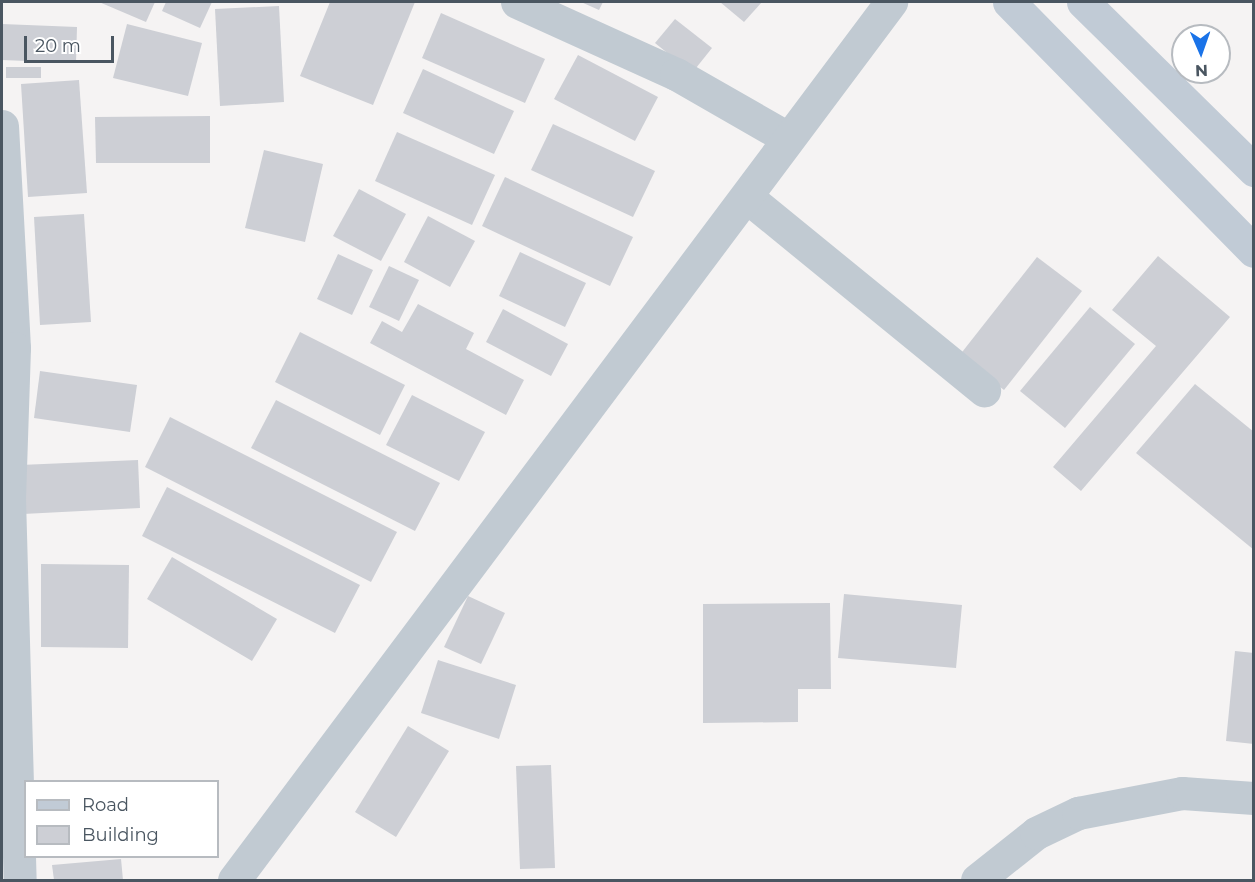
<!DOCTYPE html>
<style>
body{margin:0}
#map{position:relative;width:1255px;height:882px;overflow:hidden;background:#f5f3f3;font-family:Montserrat,sans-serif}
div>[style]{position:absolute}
.building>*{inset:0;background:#cdcfd5}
.minor>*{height:33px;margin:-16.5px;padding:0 16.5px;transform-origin:16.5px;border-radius:16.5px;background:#c1cad2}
.tertiary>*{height:33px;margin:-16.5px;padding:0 16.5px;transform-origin:16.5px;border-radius:16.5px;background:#c1cad2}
.secondary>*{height:33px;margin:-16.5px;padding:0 16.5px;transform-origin:16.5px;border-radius:16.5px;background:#c1cbd6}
span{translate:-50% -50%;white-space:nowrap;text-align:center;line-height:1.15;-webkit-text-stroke:6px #fff;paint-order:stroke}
.frame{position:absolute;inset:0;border:3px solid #4a5661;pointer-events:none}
.legend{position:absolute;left:24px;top:780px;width:195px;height:78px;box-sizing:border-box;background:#fff;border:2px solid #b7bbc0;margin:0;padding:8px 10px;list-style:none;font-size:18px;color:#4a5661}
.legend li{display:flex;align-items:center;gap:12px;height:30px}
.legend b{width:30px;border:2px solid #b7bbc0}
.north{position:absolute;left:1171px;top:24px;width:60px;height:60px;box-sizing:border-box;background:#fff;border:2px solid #b7bbc0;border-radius:50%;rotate:178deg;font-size:16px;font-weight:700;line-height:24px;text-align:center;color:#4a5661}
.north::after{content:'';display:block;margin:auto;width:21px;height:27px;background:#1a73e8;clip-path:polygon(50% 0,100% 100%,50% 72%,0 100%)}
.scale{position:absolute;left:24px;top:36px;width:90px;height:27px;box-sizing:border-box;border:3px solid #4a5661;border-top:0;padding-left:8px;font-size:18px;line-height:21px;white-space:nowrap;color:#4a5661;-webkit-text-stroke:4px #fff;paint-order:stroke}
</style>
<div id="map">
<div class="building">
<div style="clip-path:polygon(99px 2px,155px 2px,146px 22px)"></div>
<div style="clip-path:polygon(166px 2px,212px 2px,200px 28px,162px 11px)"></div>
<div style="clip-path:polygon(330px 2px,415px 2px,373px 105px,300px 76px)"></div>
<div style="clip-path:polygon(581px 2px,603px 2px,599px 10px)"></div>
<div style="clip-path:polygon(720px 2px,762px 2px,744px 22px)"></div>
<div style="clip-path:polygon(279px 6px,284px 102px,220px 106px,215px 9px)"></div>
<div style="clip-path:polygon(441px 13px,545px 59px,525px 103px,422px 58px)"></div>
<div style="clip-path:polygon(675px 19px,712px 48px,692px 73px,655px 43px)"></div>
<div style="clip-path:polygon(2px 24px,77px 27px,76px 63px,2px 60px)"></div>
<div style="clip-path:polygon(127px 24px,202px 43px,188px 96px,113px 78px)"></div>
<div style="clip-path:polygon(578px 55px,658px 97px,635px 141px,554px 99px)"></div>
<div style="clip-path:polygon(6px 67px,41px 67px,41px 78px,6px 78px)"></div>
<div style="clip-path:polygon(423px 69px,514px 111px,494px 154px,403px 113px)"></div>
<div style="clip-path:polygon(79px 80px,87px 193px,28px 197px,21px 84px)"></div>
<div style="clip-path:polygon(210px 116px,210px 163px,96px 163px,95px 117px)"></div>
<div style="clip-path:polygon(553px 124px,655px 171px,633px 217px,531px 170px)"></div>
<div style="clip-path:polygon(397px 132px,495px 175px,472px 225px,375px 181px)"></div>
<div style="clip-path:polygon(264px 150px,323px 164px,305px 242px,245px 228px)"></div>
<div style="clip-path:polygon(505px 177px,633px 237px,610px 286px,482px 226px)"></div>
<div style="clip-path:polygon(359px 189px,406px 214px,381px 261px,333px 236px)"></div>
<div style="clip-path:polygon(84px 214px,91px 322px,40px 325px,34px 217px)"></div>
<div style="clip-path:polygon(428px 216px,475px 241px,450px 287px,404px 262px)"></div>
<div style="clip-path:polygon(520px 252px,586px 283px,565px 327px,499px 296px)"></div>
<div style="clip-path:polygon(338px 254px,373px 270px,352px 315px,317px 299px)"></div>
<div style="clip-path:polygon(1158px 256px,1230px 317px,1081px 491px,1053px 467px,1156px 346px,1112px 310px)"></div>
<div style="clip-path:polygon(1037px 257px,1082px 291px,1004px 390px,959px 356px)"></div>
<div style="clip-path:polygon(389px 266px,419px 280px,399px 321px,369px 307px)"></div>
<div style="clip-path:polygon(418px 304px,474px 333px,466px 349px,524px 380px,506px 415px,370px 343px,382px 321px,402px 332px)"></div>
<div style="clip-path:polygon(1090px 307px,1135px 344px,1065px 428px,1020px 391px)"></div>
<div style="clip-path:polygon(503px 309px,568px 344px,551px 376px,486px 342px)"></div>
<div style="clip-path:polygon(300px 332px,405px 385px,380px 435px,275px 382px)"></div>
<div style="clip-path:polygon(40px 371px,137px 385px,130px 432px,34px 418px)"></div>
<div style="clip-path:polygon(1195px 384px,1254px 432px,1254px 550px,1136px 453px)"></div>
<div style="clip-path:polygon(412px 395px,485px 432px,459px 481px,386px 445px)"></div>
<div style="clip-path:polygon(276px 400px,440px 483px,415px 531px,251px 448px)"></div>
<div style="clip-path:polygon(170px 417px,397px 532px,371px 582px,145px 467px)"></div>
<div style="clip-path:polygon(138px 460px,140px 508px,23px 514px,20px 465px)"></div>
<div style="clip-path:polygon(167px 487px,360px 585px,335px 633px,142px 536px)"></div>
<div style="clip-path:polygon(172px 557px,277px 619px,252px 661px,147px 599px)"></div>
<div style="clip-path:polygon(41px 564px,129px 565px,128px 648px,41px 647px)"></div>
<div style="clip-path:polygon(844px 594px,962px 605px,956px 668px,838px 658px)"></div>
<div style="clip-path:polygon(468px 596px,505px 613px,481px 664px,444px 647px)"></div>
<div style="clip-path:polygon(830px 603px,831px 689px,798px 689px,798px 722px,703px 723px,703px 604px)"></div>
<div style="clip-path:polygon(1235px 651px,1254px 653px,1254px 744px,1226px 741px)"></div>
<div style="clip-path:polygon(438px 660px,516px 685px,499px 739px,421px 713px)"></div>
<div style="clip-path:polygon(408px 726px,449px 751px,396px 837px,355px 812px)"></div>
<div style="clip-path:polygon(551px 765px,555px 868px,520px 869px,516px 766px)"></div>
<div style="clip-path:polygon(121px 859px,123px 880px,54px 880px,52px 865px)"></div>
</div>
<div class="minor">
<div style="left:517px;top:2px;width:175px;rotate:24.4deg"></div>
<div style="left:676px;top:74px;width:127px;rotate:29.8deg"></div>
<div style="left:2px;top:126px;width:222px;rotate:86.9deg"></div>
<div style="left:14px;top:348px;width:150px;rotate:91.9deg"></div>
<div style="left:9px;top:498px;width:382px;rotate:88.4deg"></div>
<div style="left:747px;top:197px;width:306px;rotate:39.2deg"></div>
<div style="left:234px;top:880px;width:1097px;rotate:-53.19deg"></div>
</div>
<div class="tertiary">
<div style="left:977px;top:880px;width:75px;rotate:-38.5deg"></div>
<div style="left:1036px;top:833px;width:47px;rotate:-25.5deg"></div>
<div style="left:1078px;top:813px;width:106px;rotate:-10.9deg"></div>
<div style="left:1182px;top:793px;width:72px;rotate:4deg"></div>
</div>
<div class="secondary">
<div style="left:1009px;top:2px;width:349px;rotate:45.5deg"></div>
<div style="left:1083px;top:2px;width:240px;rotate:44.5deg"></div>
</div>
<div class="frame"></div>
<ul class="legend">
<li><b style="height:8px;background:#c1cbd6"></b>Road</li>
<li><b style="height:16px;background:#cdcfd5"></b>Building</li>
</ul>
<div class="north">N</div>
<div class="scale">20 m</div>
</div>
